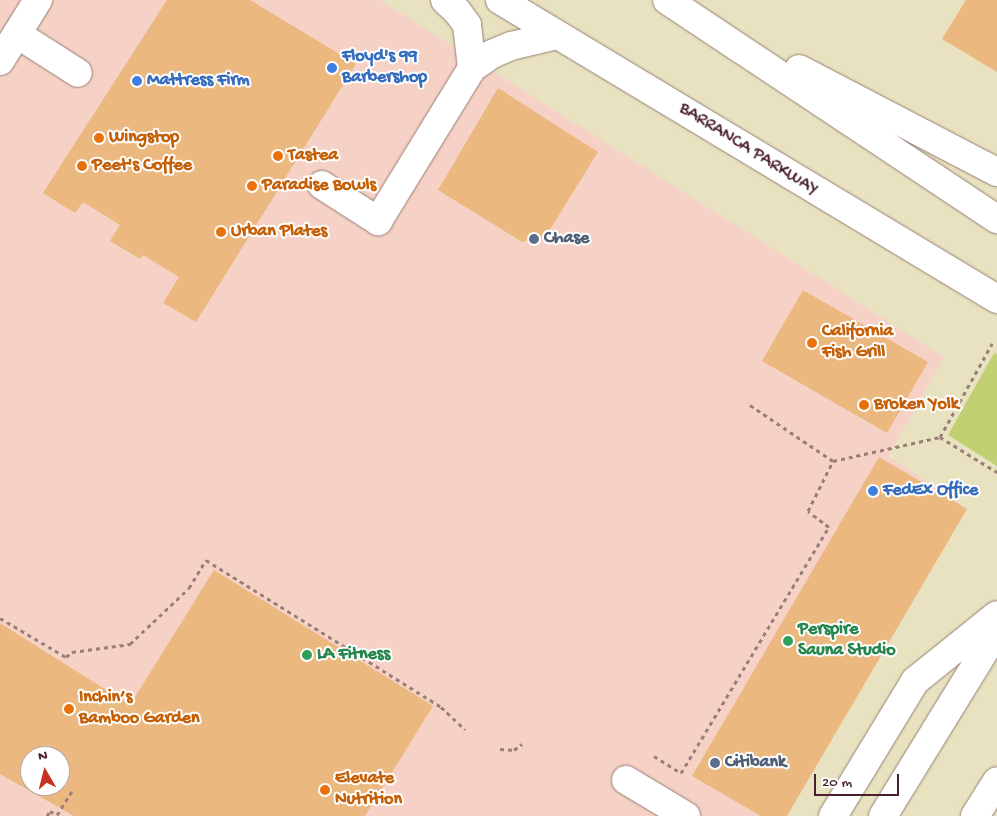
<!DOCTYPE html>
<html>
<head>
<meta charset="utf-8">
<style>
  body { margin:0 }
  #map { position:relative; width:997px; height:816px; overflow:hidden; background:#e8e2c1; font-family:"Gochi Hand",sans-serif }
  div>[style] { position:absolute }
  .built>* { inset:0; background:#f6d1c6 }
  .green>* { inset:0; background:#c0d072 }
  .building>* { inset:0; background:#ebb87f }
  .path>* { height:3px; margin-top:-1.5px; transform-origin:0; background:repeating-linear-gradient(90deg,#998076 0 4px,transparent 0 8px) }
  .roads { filter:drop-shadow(0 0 1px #998076) drop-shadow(0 0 1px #998076) }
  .minor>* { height:28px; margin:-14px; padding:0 14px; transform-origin:14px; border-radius:14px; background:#fff }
  .major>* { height:28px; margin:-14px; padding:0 14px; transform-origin:14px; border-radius:14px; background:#fff }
  .dots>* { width:14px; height:14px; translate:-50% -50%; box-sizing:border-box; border:2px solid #fff; border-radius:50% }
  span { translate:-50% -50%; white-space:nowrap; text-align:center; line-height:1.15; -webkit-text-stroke:4px #fff; paint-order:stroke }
  .shop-label { font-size:18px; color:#366cbe; font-weight:700 }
  .left { translate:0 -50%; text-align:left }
  .food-label { font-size:18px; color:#c56008; font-weight:700 }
  .street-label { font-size:18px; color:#4a1f2b }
  .service-label { font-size:18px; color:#4e5e75; font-weight:700 }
  .leisure-label { font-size:18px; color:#27864d; font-weight:700 }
  .north { position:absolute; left:20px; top:746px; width:50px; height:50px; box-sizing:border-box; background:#fff; border:1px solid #b7a5aa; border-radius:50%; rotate:352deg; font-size:14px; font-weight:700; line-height:20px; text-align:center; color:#4a1f2b }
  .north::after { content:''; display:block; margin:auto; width:18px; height:22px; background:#c8321e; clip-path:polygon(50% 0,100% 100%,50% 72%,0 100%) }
  .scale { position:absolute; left:814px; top:774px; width:85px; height:22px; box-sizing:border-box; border:2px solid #4a1f2b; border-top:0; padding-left:6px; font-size:15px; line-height:18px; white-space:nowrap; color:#4a1f2b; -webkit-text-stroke:4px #fff; paint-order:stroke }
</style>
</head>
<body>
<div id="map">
  <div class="built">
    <i style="clip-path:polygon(evenodd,0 0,380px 0,944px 357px,888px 456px,967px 509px,785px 816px,0 816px,0 0,30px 756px,60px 756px,60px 786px,30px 786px,30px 756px)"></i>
  </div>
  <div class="green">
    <i style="clip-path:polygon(994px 353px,997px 354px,997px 466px,948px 435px)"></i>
  </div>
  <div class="building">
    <i style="clip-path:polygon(167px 0,250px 0,356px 64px,196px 322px,163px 303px,179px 277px,143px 255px,140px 259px,110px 241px,120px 225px,83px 202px,75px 213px,43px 193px)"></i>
    <i style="clip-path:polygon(966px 0,997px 0,997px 72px,942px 39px)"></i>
    <i style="clip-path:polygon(498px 88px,598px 152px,546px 236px,522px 242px,438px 190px)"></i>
    <i style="clip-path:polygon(803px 290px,928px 362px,887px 433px,762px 361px)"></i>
    <i style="clip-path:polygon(879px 457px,967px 509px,787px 816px,761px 816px,692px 776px)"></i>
    <i style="clip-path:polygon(evenodd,214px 570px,433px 706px,365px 816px,74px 816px,0 774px,0 623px,130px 705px,214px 570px,30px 756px,60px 756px,60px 786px,30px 786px,30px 756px)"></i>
  </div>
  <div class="path">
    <i style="left:940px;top:437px;width:67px;rotate:31.6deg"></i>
    <i style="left:833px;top:461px;width:110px;rotate:-12.6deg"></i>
    <i style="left:940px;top:437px;width:107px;rotate:-60.8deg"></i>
    <i style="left:0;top:618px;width:77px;rotate:30.6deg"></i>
    <i style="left:66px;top:657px;width:8px;rotate:-40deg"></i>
    <i style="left:72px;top:652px;width:59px;rotate:-7.9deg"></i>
    <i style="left:130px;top:644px;width:81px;rotate:-43.5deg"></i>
    <i style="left:189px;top:588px;width:33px;rotate:-59deg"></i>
    <i style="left:206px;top:560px;width:277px;rotate:32deg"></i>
    <i style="left:441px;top:707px;width:33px;rotate:43deg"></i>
    <i style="left:500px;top:749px;width:14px;rotate:4deg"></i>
    <i style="left:514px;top:750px;width:10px;rotate:-37deg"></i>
    <i style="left:654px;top:756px;width:32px;rotate:32deg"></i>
    <i style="left:681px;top:773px;width:287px;rotate:-59deg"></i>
    <i style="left:829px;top:527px;width:26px;rotate:-143deg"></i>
    <i style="left:808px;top:511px;width:56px;rotate:-63.4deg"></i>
    <i style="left:833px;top:461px;width:104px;rotate:-146deg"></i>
    <i style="left:47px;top:816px;width:6px;rotate:-59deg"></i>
    <i style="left:50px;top:811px;width:8px;rotate:30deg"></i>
    <i style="left:57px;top:815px;width:28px;rotate:-58deg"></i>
  </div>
  <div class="roads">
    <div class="minor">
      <i style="left:17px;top:34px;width:72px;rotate:32.6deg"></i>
      <i style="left:0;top:61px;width:72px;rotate:-58.1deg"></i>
      <i style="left:322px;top:185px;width:67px;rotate:32.7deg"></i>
    </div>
    <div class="major">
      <i style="left:445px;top:0;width:16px;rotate:43deg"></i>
      <i style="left:457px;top:11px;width:17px;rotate:54deg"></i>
      <i style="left:467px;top:25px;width:43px;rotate:83.4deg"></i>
      <i style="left:500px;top:0;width:580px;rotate:31.03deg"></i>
      <i style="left:667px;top:0;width:396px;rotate:33.6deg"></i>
      <i style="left:799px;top:69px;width:223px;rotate:27.5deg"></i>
      <i style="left:378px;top:221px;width:180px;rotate:-58.4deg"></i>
      <i style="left:472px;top:68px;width:24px;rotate:-35deg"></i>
      <i style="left:492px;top:54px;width:21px;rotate:-23deg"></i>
      <i style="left:511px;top:46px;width:47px;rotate:-13.4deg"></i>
      <i style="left:626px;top:780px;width:70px;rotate:31deg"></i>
      <i style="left:833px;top:816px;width:158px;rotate:-58.7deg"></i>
      <i style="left:915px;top:681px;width:105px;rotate:-38.8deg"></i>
      <i style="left:883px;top:816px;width:217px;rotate:-58.4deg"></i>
      <i style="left:975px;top:816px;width:41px;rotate:-57.8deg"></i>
    </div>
  </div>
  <div class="dots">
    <i style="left:332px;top:68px;background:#3f7fe0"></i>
    <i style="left:137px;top:81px;background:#3f7fe0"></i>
    <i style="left:99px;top:138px;background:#e8710a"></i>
    <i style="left:278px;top:156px;background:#e8710a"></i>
    <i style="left:82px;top:166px;background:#e8710a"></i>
    <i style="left:252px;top:186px;background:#e8710a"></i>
    <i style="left:221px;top:232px;background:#e8710a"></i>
    <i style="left:534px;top:239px;background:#5c6f8a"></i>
    <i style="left:812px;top:343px;background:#e8710a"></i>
    <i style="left:864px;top:405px;background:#e8710a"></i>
    <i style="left:873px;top:491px;background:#3f7fe0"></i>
    <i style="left:788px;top:641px;background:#2e9e5b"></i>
    <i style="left:307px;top:655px;background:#2e9e5b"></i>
    <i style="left:69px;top:709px;background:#e8710a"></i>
    <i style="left:715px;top:763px;background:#5c6f8a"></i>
    <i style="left:325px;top:790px;background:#e8710a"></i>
  </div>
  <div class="shop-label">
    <span class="left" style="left:342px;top:68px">Floyd's 99<br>Barbershop</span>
    <span class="left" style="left:147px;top:81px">Mattress Firm</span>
    <span class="left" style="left:883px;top:491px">FedEx Office</span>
  </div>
  <div class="food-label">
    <span class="left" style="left:109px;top:138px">Wingstop</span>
    <span class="left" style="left:288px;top:156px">Tastea</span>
    <span class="left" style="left:92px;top:166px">Peet's Coffee</span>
    <span class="left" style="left:262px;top:186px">Paradise Bowls</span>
    <span class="left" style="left:231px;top:232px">Urban Plates</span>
    <span class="left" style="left:822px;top:343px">California<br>Fish Grill</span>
    <span class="left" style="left:874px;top:405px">Broken Yolk</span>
    <span class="left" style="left:79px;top:709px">Inchin’s<br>Bamboo Garden</span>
    <span class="left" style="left:335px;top:790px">Elevate<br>Nutrition</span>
  </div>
  <div class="street-label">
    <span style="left:748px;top:150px;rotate:32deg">BARRANCA PARKWAY</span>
  </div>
  <div class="service-label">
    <span class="left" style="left:544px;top:239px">Chase</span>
    <span class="left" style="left:725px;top:763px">Citibank</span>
  </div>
  <div class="leisure-label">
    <span class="left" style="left:798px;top:641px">Perspire<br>Sauna Studio</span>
    <span class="left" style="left:317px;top:655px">LA Fitness</span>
  </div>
  <div class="north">N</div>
  <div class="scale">20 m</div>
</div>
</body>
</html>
